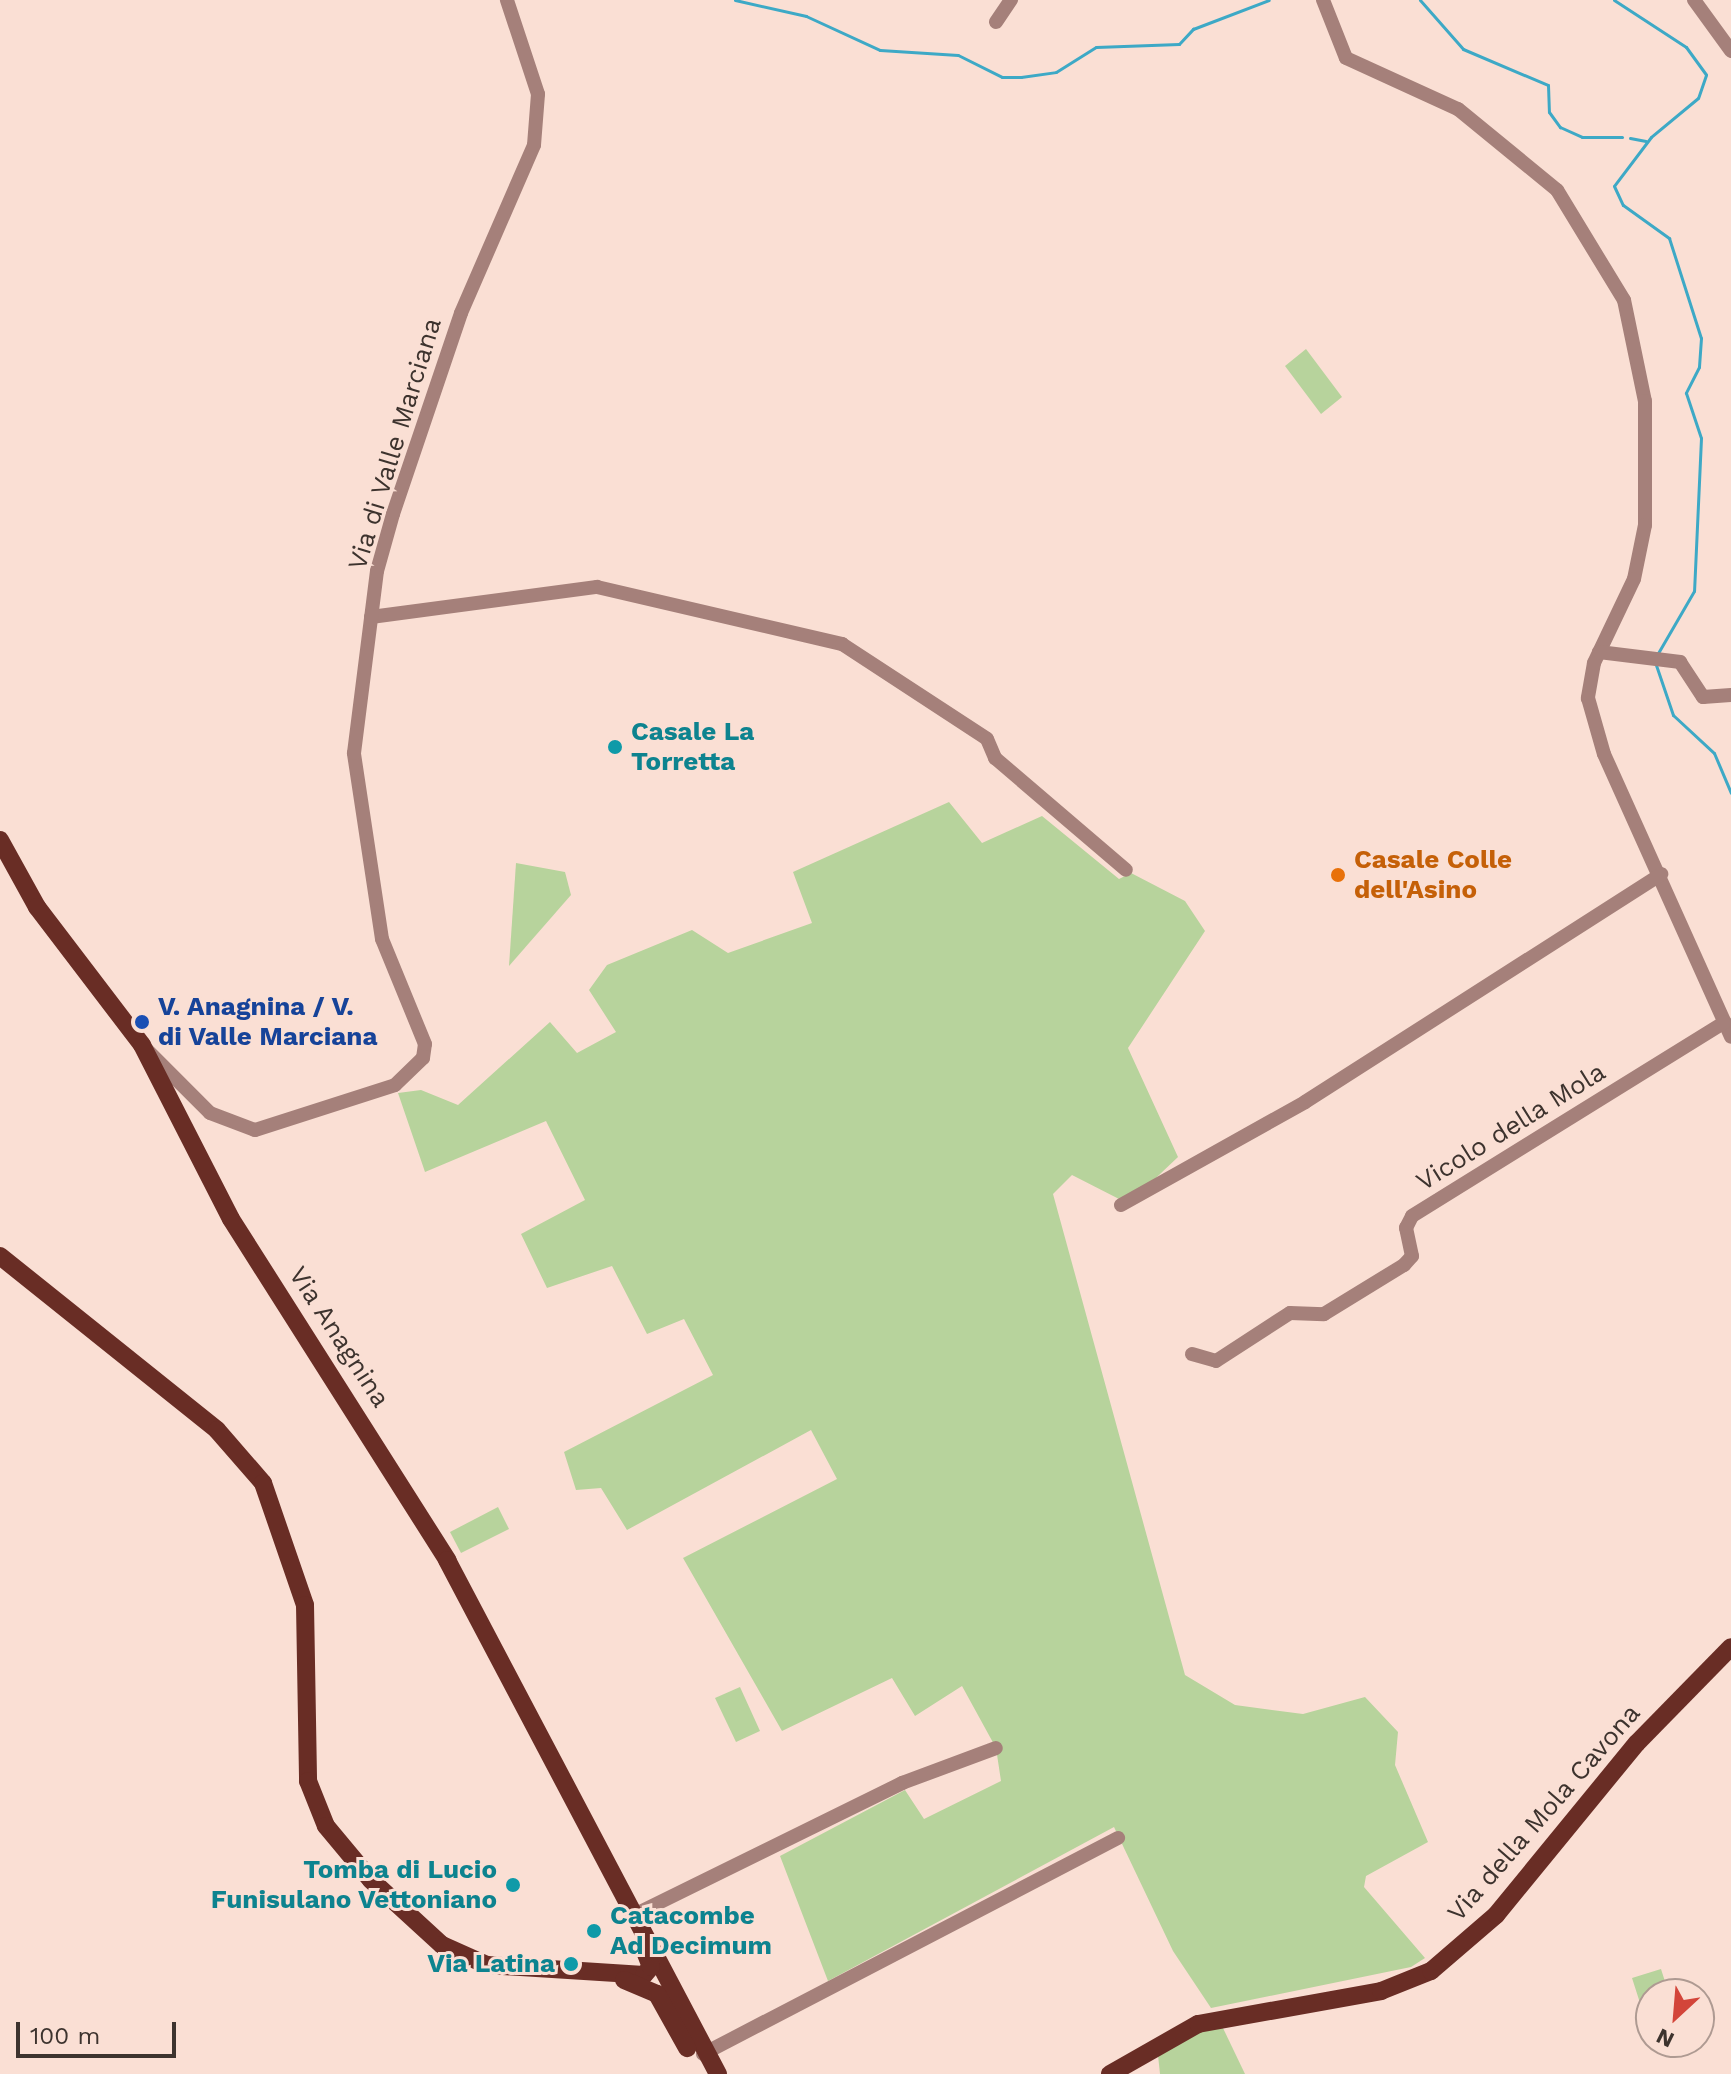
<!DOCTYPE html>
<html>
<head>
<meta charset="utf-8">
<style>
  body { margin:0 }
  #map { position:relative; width:1731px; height:2074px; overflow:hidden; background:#fadfd4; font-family:"Work Sans",sans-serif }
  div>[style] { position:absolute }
  .green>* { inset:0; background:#b7d39c }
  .stream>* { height:3px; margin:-1.5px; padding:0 1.5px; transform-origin:1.5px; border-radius:1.5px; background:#3da9c6 }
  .minor>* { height:14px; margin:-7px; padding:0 7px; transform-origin:7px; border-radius:7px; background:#a5807a }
  .major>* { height:18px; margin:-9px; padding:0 9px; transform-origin:9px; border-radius:9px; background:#692d25 }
  .dots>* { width:22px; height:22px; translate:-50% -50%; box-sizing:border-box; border:4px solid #fadfd4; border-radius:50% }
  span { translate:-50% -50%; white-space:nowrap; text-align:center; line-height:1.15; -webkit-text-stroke:6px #fadfd4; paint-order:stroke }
  .street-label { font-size:26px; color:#3d332e }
  .culture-label { font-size:26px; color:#0d838f; font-weight:700 }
  .left { translate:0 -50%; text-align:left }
  .right { translate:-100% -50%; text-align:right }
  .food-label { font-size:26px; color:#c56008; font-weight:700 }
  .transit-label { font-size:26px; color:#164399; font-weight:700 }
  .north { position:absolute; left:1635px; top:1978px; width:80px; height:80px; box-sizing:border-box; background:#fadfd4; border:2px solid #ae9a92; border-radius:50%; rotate:206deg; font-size:22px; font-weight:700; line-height:32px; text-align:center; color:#3d332e }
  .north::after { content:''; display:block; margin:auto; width:28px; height:36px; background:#d3453a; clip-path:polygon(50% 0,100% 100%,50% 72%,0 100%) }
  .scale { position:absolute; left:16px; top:2022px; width:160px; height:36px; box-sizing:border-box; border:4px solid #3d332e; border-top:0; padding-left:10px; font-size:24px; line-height:28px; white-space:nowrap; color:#3d332e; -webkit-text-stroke:6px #fadfd4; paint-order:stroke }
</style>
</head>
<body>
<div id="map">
  <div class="green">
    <i style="clip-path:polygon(1306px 349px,1342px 397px,1321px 414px,1285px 366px)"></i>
    <i style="clip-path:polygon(949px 802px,982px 843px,1042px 816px,1119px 879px,1131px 873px,1185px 901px,1205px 931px,1128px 1048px,1178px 1157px,1140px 1193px,1121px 1200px,1072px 1175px,1053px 1194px,1185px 1675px,1235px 1705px,1303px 1714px,1365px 1697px,1398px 1732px,1395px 1765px,1428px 1842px,1366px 1876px,1364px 1887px,1425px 1958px,1411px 1967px,1211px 2008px,1173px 1951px,1114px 1827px,828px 1981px,780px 1856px,905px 1790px,924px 1819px,1001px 1781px,996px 1748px,962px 1686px,915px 1716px,892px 1678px,782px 1731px,683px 1558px,837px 1479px,811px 1430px,627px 1530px,601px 1488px,576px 1490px,564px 1452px,713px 1375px,684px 1319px,647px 1334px,612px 1266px,547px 1288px,521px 1234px,585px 1200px,546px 1121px,425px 1172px,398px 1093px,421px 1090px,458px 1105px,550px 1022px,577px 1053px,616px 1032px,589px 990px,607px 965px,692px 930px,728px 953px,812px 923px,793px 872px)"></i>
    <i style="clip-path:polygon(516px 863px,565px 872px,571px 895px,509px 966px)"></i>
    <i style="clip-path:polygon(498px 1507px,509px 1529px,461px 1553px,450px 1532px)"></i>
    <i style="clip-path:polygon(740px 1687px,760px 1731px,736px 1742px,715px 1698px)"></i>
    <i style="clip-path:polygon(1661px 1969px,1669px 1994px,1651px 1994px,1649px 2031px,1632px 1978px)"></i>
    <i style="clip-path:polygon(1222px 2026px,1245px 2074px,1160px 2074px,1158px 2055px,1191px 2033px)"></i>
  </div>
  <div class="stream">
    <i style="left:735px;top:0;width:73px;rotate:12.7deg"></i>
    <i style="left:806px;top:16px;width:81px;rotate:24.7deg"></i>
    <i style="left:880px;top:50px;width:78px;rotate:3.7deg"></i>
    <i style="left:958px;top:55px;width:49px;rotate:26.6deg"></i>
    <i style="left:1002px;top:77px;width:19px"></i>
    <i style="left:1021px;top:77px;width:35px;rotate:-8deg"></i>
    <i style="left:1056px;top:72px;width:47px;rotate:-32deg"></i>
    <i style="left:1096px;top:47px;width:83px;rotate:-2.1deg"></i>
    <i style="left:1179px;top:44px;width:21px;rotate:-47deg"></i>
    <i style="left:1193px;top:29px;width:81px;rotate:-20.9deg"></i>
    <i style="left:1420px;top:0;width:65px;rotate:48.7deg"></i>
    <i style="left:1463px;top:49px;width:92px;rotate:23deg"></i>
    <i style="left:1548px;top:85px;width:27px;rotate:88deg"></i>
    <i style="left:1549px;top:112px;width:19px;rotate:54deg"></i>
    <i style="left:1560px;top:127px;width:24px;rotate:24deg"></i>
    <i style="left:1582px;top:137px;width:40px"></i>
    <i style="left:1614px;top:0;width:86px;rotate:33.1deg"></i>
    <i style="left:1686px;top:47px;width:34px;rotate:54deg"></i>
    <i style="left:1706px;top:75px;width:24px;rotate:109deg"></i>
    <i style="left:1698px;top:98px;width:61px;rotate:140.3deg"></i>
    <i style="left:1651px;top:137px;width:61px;rotate:127.1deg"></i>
    <i style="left:1614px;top:186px;width:21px;rotate:65deg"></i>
    <i style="left:1623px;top:205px;width:57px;rotate:35.7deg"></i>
    <i style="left:1669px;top:238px;width:105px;rotate:72.3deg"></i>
    <i style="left:1701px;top:338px;width:29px;rotate:94deg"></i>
    <i style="left:1699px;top:367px;width:29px;rotate:117deg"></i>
    <i style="left:1686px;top:393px;width:47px;rotate:71.6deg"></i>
    <i style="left:1701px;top:438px;width:153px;rotate:92.6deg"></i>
    <i style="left:1694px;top:591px;width:72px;rotate:120.1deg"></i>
    <i style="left:1630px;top:138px;width:16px;rotate:11deg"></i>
    <i style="left:1656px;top:665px;width:53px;rotate:71.2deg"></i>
    <i style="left:1673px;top:715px;width:56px;rotate:42.8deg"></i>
    <i style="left:1714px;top:753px;width:43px;rotate:67deg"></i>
  </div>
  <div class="minor">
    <i style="left:1323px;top:0;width:62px;rotate:68.4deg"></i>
    <i style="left:1346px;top:58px;width:123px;rotate:24.5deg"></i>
    <i style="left:1458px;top:109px;width:128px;rotate:39.3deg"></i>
    <i style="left:1557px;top:190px;width:129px;rotate:58.7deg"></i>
    <i style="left:1624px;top:300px;width:103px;rotate:78.3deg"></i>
    <i style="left:1645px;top:401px;width:124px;rotate:90deg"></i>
    <i style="left:1645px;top:525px;width:55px;rotate:101.5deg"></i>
    <i style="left:1634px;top:579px;width:93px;rotate:115.5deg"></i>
    <i style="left:1594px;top:663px;width:36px;rotate:100deg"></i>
    <i style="left:1588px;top:698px;width:58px;rotate:74.1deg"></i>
    <i style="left:1604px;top:754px;width:310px;rotate:65.8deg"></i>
    <i style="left:1694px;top:0;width:63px;rotate:54deg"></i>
    <i style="left:996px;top:22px;width:27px;rotate:-56deg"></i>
    <i style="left:371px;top:617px;width:228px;rotate:-7.6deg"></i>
    <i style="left:597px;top:587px;width:252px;rotate:13.1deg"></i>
    <i style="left:842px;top:644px;width:173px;rotate:33.2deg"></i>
    <i style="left:987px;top:739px;width:21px;rotate:67deg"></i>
    <i style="left:995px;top:758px;width:172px;rotate:40.5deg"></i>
    <i style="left:1599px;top:652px;width:82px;rotate:7deg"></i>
    <i style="left:1680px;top:662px;width:42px;rotate:56.7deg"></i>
    <i style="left:1703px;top:697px;width:28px;rotate:-4deg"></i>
    <i style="left:142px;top:1045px;width:96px;rotate:45deg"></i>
    <i style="left:210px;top:1113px;width:48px;rotate:20.7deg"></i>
    <i style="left:255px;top:1130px;width:147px;rotate:-17.8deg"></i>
    <i style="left:395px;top:1085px;width:39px;rotate:-44deg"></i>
    <i style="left:423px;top:1058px;width:14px;rotate:-82deg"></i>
    <i style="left:425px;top:1044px;width:113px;rotate:-112.3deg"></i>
    <i style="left:382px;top:939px;width:188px;rotate:-98.6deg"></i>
    <i style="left:354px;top:753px;width:183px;rotate:-82.8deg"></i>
    <i style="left:377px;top:571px;width:59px;rotate:-74.3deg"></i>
    <i style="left:393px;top:514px;width:212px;rotate:-71.3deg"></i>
    <i style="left:461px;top:313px;width:183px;rotate:-66.5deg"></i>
    <i style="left:534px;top:145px;width:51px;rotate:-85.5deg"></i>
    <i style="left:538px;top:94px;width:99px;rotate:-108.3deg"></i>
    <i style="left:1121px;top:1205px;width:211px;rotate:-29.2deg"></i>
    <i style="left:1305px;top:1102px;width:423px;rotate:-32.6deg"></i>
    <i style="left:1192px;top:1354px;width:25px;rotate:16deg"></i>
    <i style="left:1216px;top:1361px;width:88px;rotate:-33deg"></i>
    <i style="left:1290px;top:1313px;width:34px;rotate:2deg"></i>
    <i style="left:1324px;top:1314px;width:94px;rotate:-31.5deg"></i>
    <i style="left:1404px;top:1265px;width:12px;rotate:-48deg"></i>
    <i style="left:1412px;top:1256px;width:29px;rotate:-102deg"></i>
    <i style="left:1406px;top:1228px;width:13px;rotate:-63deg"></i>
    <i style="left:1412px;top:1216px;width:368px;rotate:-31.8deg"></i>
    <i style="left:636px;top:1914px;width:297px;rotate:-26.2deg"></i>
    <i style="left:902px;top:1783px;width:100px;rotate:-20.4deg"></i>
    <i style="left:703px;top:2054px;width:468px;rotate:-27.5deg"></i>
  </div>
  <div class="major">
    <i style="left:0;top:840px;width:77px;rotate:61.1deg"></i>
    <i style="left:37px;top:907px;width:173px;rotate:52.7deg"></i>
    <i style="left:142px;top:1045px;width:195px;rotate:62.9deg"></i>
    <i style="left:231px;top:1219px;width:404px;rotate:57.6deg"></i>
    <i style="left:447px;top:1560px;width:581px;rotate:62.2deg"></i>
    <i style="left:0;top:1256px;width:278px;rotate:38.7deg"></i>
    <i style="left:217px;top:1430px;width:70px;rotate:49deg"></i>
    <i style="left:263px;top:1483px;width:129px;rotate:71deg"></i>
    <i style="left:305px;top:1605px;width:176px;rotate:89deg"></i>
    <i style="left:308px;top:1781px;width:48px;rotate:68.2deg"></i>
    <i style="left:326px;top:1826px;width:70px;rotate:50.2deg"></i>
    <i style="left:371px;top:1880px;width:96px;rotate:42.5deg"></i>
    <i style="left:442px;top:1945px;width:49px;rotate:24deg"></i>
    <i style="left:487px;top:1965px;width:157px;rotate:3.6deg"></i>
    <i style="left:644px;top:1975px;width:11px;rotate:-49deg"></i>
    <i style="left:651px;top:1967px;width:19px;rotate:-111deg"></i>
    <i style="left:624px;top:1980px;width:36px;rotate:23deg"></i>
    <i style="left:657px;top:1994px;width:62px;rotate:60.9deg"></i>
    <i style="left:1110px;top:2074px;width:101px;rotate:-29.6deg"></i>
    <i style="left:1198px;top:2024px;width:186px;rotate:-10.2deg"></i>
    <i style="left:1381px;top:1991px;width:54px;rotate:-21.8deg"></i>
    <i style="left:1431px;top:1971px;width:86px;rotate:-40.7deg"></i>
    <i style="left:1496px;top:1915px;width:222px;rotate:-50.7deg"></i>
    <i style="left:1637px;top:1743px;width:134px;rotate:-45.6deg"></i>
  </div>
  <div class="dots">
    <i style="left:615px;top:747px;background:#0f9aa8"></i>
    <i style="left:1338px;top:875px;background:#e8710a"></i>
    <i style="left:142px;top:1022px;background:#1a4fb4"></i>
    <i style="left:513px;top:1885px;background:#0f9aa8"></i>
    <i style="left:594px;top:1931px;background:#0f9aa8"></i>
    <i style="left:571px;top:1964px;background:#0f9aa8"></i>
  </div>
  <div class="street-label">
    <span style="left:395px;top:444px;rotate:-73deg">Via di Valle Marciana</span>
    <span style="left:1511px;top:1127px;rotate:-32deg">Vicolo della Mola</span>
    <span style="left:339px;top:1337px;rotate:57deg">Via Anagnina</span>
    <span style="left:1544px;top:1813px;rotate:-49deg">Via della Mola Cavona</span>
  </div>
  <div class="culture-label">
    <span class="left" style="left:631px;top:747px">Casale La<br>Torretta</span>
    <span class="right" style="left:497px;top:1885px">Tomba di Lucio<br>Funisulano Vettoniano</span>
    <span class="left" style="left:610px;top:1931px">Catacombe<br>Ad Decimum</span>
    <span class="right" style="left:555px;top:1964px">Via Latina</span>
  </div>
  <div class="food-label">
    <span class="left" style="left:1354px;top:875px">Casale Colle<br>dell'Asino</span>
  </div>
  <div class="transit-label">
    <span class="left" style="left:158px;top:1022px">V. Anagnina / V.<br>di Valle Marciana</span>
  </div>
  <div class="north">N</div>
  <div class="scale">100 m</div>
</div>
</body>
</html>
